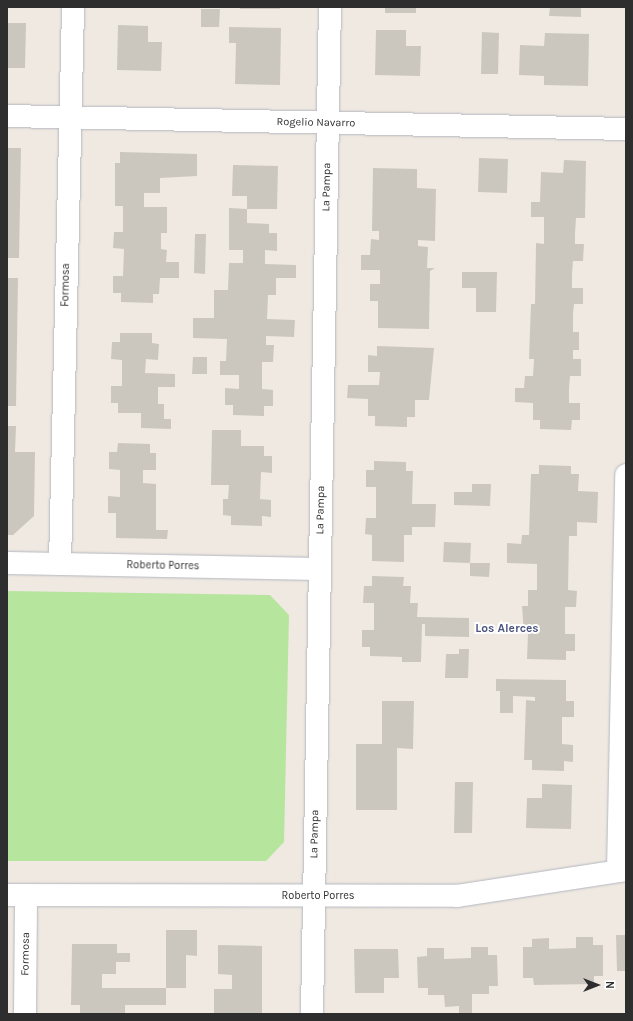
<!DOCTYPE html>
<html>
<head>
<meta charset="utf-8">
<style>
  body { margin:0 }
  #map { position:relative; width:633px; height:1021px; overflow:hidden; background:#efe9e1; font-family:Karla,sans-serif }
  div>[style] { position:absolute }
  .green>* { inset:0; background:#b6e59e }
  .building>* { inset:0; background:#cbc7bf }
  .roads { filter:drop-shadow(0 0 1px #b4b7c1) drop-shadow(0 0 1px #b4b7c1) }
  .street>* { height:22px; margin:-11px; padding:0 11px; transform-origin:11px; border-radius:11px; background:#fff }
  span { translate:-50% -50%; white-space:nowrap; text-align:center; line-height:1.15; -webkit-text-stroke:4px #fff; paint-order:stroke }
  .street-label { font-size:11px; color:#2e2e2e }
  .neighbourhood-label { font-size:12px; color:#4d5680; font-weight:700 }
  .frame { position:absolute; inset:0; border:8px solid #2e2e2e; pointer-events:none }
  .north { position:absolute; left:577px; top:965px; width:40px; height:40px; -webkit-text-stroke:3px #fff; paint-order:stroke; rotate:90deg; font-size:11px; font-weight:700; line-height:16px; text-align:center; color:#2e2e2e }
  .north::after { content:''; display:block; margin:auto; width:14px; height:18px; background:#2e2e2e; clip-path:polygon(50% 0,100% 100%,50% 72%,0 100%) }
</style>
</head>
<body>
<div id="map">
  <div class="green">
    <i style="clip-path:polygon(7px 591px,270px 595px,289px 615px,284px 842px,266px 861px,7px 861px)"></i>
  </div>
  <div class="building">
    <i style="clip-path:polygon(240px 7px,280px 7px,280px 9px,240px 9px)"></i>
    <i style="clip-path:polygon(385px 7px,416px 7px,416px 13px,385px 13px)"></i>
    <i style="clip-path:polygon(550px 7px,581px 7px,581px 17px,549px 16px)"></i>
    <i style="clip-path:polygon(201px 9px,220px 9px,219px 27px,201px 27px)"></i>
    <i style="clip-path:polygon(7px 23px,26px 23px,25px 68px,7px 68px)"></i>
    <i style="clip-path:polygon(118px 25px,148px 26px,148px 42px,162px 42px,161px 71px,117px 70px)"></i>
    <i style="clip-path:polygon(229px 27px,281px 28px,280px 85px,235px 84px,236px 43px,229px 43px)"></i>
    <i style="clip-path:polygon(376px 30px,406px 30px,406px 46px,421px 46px,420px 76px,375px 75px)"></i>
    <i style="clip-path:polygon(482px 32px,499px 33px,498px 74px,481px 74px)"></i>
    <i style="clip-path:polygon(545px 33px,589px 34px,588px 86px,544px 85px,544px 76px,519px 75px,520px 45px,544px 46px)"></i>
    <i style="clip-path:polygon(7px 148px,21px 148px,19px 258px,7px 258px)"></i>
    <i style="clip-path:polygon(120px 152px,197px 154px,197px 176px,160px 178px,160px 193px,144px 193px,144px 207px,167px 207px,167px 233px,161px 233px,161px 249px,167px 250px,166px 262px,179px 262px,179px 278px,160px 278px,159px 294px,153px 294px,153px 303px,121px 302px,121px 293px,113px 293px,113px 276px,123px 276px,124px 249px,113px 248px,114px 232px,123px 232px,123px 206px,115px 206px,115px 163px,120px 163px)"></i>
    <i style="clip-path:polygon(479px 158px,508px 159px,507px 193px,478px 192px)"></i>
    <i style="clip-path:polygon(564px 160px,586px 161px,585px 218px,576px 218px,575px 234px,575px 244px,584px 244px,583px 261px,573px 261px,572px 274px,572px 288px,583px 288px,583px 304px,574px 304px,573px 314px,573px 332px,579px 332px,579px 350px,573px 350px,573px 359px,581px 359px,581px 376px,570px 376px,569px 389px,569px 403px,580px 403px,580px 420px,572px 420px,571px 430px,540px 429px,540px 420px,533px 420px,533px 403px,515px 402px,515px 388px,524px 388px,525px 376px,533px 376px,534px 359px,529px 359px,531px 304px,535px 304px,536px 243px,544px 244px,544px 217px,531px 217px,531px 202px,540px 202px,541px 172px,563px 173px)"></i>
    <i style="clip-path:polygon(233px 165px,278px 166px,277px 209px,247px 209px,247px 196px,232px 196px)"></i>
    <i style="clip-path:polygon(373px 168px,417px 169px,417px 188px,436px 189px,435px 241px,418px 240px,418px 246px,428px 247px,427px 268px,435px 268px,430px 271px,429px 329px,378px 328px,378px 301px,370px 301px,370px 284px,380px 284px,380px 270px,361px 270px,361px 255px,370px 255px,371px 239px,379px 240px,379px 231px,372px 231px)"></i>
    <i style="clip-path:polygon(229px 208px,247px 209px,247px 223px,269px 224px,269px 233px,277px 233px,277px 251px,265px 250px,265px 264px,296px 265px,296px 278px,276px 278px,276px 295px,268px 295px,267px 319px,295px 320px,294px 337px,266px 336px,266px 345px,274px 345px,273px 362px,262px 362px,262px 389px,273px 390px,273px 406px,264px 406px,264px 416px,233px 415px,233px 405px,225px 405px,225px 388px,239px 389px,239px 375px,220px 375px,220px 361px,226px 361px,227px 339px,193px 338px,193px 318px,214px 318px,214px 290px,228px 290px,229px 263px,243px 263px,243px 250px,229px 250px)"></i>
    <i style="clip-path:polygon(195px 234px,206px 234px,205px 274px,194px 273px)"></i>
    <i style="clip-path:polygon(462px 272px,497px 272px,496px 312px,476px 312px,476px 288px,462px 288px)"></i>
    <i style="clip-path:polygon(7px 278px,18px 278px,16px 406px,7px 406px)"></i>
    <i style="clip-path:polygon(120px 333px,152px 333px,152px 343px,159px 344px,158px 360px,146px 359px,145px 373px,175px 374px,175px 387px,158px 387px,158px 404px,164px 404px,164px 419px,171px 419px,171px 429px,141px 428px,141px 413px,118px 413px,118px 403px,111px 403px,111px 386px,122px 386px,122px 360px,111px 359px,112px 342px,120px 342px)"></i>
    <i style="clip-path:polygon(377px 346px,434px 348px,429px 400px,415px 400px,415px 417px,407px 417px,407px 427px,375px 426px,375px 416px,368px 416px,368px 399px,347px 398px,348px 385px,379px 385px,380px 372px,368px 372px,368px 355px,377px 356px)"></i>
    <i style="clip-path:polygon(193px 357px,207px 357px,207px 374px,192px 374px)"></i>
    <i style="clip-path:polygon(7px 426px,16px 426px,15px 452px,35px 452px,34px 516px,13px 535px,7px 535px)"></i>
    <i style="clip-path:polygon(212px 430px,241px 430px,241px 446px,264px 446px,264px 456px,272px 456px,272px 473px,261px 472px,260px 499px,271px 500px,271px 517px,262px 516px,262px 526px,231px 525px,231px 516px,223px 515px,223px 499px,228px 499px,229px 485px,211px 485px)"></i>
    <i style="clip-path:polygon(118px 443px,150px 444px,150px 453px,156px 453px,156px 470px,143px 470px,143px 483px,156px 484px,156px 530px,168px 530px,167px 539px,116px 538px,116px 513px,108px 513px,108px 496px,120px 497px,120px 470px,109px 469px,109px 452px,117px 452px)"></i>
    <i style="clip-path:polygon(374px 461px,406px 462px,406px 471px,413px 471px,412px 504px,436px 504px,435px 527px,412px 527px,412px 535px,404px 535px,404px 562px,372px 561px,372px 535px,365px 534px,366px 518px,376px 518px,376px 487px,366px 487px,366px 470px,374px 470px)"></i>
    <i style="clip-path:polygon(539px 465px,571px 466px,571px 474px,579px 474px,578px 491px,598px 492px,597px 523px,577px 522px,577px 536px,569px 536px,568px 590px,577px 591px,576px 607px,565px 607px,565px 634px,575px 634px,575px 651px,566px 651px,566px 660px,527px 659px,528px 633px,524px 633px,522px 606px,528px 606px,528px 590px,537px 590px,537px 564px,507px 563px,507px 543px,521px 544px,522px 535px,529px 535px,531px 474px,539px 474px)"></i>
    <i style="clip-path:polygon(472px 484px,491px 484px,490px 506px,454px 505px,454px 492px,472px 492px)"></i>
    <i style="clip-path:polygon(444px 542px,471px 543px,470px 563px,443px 562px)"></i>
    <i style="clip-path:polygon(470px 563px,490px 563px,489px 577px,470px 576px)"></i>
    <i style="clip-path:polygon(372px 576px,404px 577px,403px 586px,411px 586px,410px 603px,418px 603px,417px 617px,469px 618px,469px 637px,425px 636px,425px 624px,422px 624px,421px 662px,402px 662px,402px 657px,370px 656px,370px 647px,362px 647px,362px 630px,374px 630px,374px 603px,363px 603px,364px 586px,372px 586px)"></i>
    <i style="clip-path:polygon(459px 649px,469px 649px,468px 678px,445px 678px,446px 654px,459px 654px)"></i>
    <i style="clip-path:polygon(496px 679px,566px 680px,566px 701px,574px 701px,574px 717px,562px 717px,562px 744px,573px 745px,573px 762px,564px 761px,564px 771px,532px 770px,532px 760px,524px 760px,526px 700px,535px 701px,535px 697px,513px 696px,513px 713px,500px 713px,500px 691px,496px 691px)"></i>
    <i style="clip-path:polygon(382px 701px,414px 701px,413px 749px,397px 748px,397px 810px,356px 810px,356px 744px,382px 744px)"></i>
    <i style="clip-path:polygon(455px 782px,473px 782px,472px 833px,454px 833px)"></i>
    <i style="clip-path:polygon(542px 784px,572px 785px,571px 829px,526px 828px,527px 798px,542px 798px)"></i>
    <i style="clip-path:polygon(166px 930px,197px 930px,197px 956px,186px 955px,186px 988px,166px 988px)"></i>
    <i style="clip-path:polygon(616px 935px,626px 935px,626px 971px,617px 971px)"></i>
    <i style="clip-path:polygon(576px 937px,593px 937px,593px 945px,603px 945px,603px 976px,594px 976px,594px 984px,534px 985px,533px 978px,523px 978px,523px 947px,532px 947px,532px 939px,549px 938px,549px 949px,576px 948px)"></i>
    <i style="clip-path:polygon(72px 944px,117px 944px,117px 953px,130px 953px,130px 962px,116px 962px,116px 974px,102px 974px,102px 988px,166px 988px,166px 1005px,125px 1005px,125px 1014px,80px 1014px,80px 1005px,71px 1005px)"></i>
    <i style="clip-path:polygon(218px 945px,262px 946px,262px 1014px,214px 1014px,214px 989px,232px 989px,232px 975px,218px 974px)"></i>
    <i style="clip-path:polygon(471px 947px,488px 947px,488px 955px,497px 955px,498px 986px,489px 986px,489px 994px,472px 994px,472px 1014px,459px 1014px,459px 1006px,445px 1007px,444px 995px,428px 995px,428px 988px,418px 988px,417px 957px,427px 956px,427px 948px,444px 948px,444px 959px,471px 958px)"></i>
    <i style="clip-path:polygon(354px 949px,398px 949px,399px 978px,384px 978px,384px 993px,355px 993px)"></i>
  </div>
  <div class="roads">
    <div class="street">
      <i style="left:7px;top:116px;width:619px;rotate:1.2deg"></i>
      <i style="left:7px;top:563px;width:313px;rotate:1.1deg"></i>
      <i style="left:60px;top:564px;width:557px;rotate:-88.66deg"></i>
      <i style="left:618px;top:871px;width:396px;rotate:-88.8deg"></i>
      <i style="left:7px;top:895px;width:450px;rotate:0.1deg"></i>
      <i style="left:457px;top:896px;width:171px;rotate:-8.7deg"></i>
      <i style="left:25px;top:1014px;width:119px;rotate:-89.5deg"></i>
      <i style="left:312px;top:1014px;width:1007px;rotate:-88.98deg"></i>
    </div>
  </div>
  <div class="street-label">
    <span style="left:316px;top:123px;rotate:1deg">Rogelio Navarro</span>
    <span style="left:327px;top:187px;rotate:-89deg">La Pampa</span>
    <span style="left:66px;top:285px;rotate:-89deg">Formosa</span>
    <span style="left:321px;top:510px;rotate:-89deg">La Pampa</span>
    <span style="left:163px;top:566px;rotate:1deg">Roberto Porres</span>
    <span style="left:315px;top:834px;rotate:-89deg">La Pampa</span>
    <span style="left:318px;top:896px">Roberto Porres</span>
    <span style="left:26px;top:954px;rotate:-89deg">Formosa</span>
  </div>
  <div class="neighbourhood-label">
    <span style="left:507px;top:629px">Los Alerces</span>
  </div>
  <div class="frame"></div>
  <div class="north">N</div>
</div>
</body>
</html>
